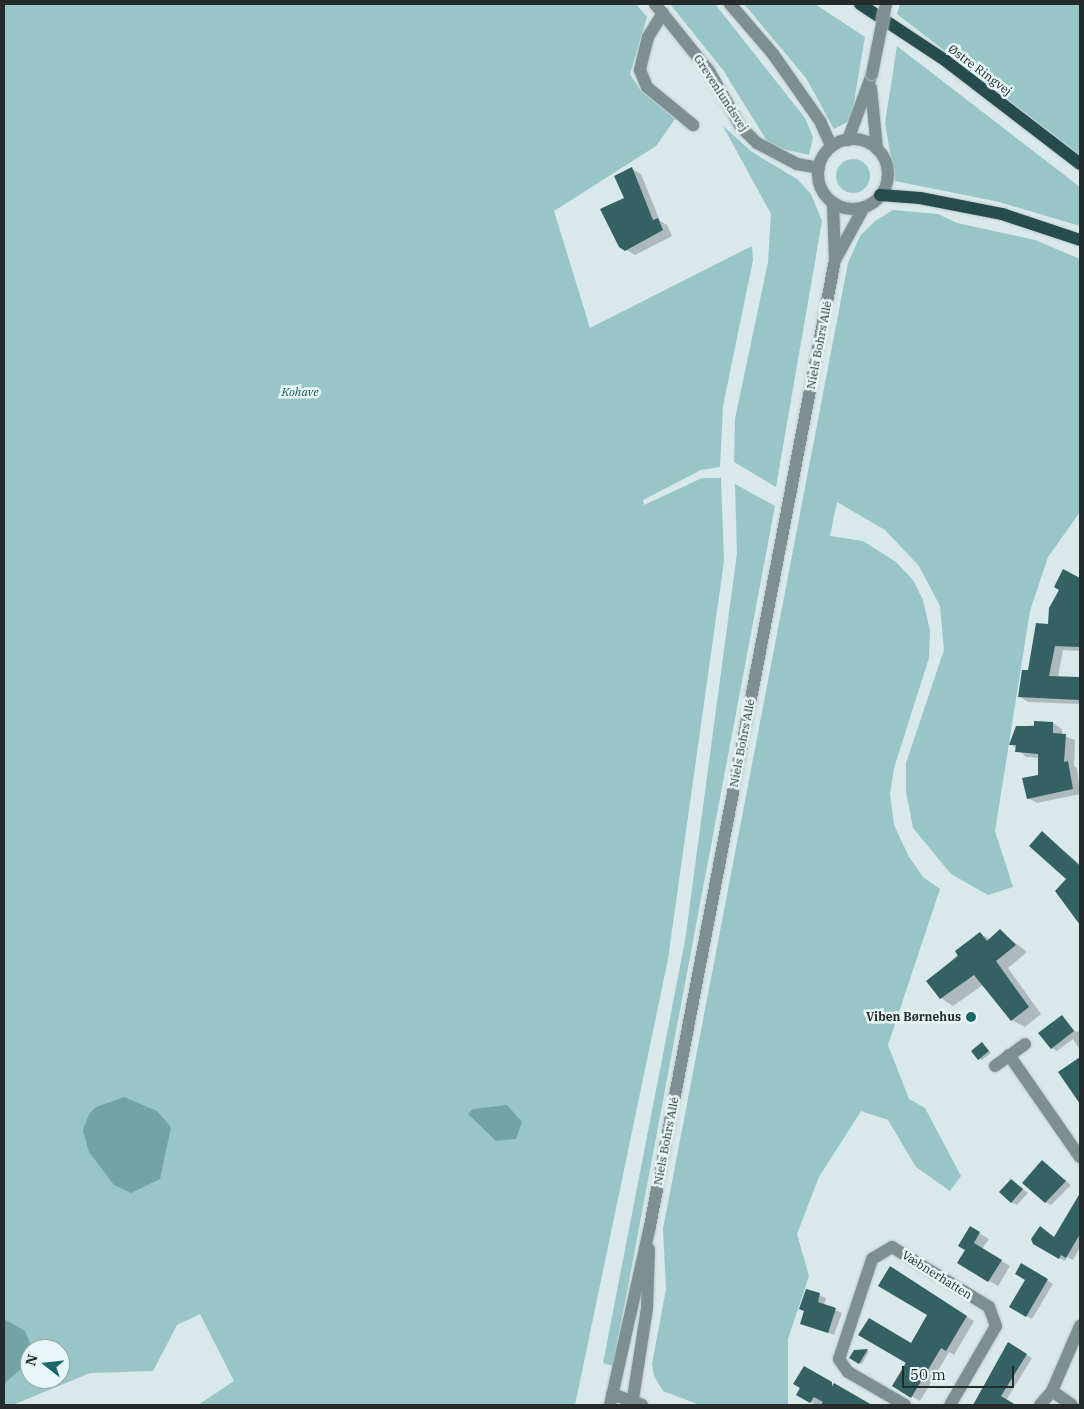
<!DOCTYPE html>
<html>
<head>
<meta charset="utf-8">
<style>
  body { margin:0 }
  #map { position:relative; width:1084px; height:1409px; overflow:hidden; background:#d9e8e9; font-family:"IBM Plex Serif",serif }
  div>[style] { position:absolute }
  .green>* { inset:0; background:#98c5c7 }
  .round { border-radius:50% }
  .water>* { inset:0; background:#74a3a6 }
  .shadow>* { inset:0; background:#0003 }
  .building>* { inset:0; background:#346164 }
  .roads { filter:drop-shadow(0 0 1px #b9c6c7) drop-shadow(0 0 1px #b9c6c7) }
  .minor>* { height:12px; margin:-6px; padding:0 6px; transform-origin:6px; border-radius:6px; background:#7d9091 }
  .minor>.ring { margin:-6px; padding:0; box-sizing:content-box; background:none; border:12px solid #7d9091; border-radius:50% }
  .major>* { height:12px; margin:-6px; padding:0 6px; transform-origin:6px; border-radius:6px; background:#264c4d }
  .bridges { filter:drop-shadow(0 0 1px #b9c6c7) drop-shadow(0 0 1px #b9c6c7) }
  .minor-bridge>* { height:12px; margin:-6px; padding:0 6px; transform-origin:6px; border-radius:6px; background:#7d9091 }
  .dots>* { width:14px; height:14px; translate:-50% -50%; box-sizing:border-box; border:2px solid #e6f6f6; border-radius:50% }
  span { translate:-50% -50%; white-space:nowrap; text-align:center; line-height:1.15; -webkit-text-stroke:5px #e6f6f6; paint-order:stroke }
  .street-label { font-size:12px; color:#252b2b }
  .park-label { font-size:12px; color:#13575a; font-style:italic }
  .poi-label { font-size:12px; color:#252b2b; font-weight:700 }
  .right { translate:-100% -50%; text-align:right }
  .frame { position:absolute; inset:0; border:5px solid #252b2b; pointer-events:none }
  .north { position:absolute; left:20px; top:1339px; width:50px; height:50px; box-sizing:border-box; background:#e6f6f6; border:1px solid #99a5a5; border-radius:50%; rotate:286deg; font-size:14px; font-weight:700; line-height:20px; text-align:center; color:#252b2b }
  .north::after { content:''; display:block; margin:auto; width:18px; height:22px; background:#19676b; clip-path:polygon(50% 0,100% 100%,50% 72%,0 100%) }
  .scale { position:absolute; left:902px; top:1366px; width:112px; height:22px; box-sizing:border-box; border:2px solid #252b2b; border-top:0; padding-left:6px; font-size:15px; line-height:18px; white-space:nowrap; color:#252b2b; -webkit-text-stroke:4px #e6f6f6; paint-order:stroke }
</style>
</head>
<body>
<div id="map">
  <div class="green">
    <i style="clip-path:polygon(evenodd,4px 4px,636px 4px,647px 17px,630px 74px,641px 91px,675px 119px,656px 146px,554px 211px,590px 328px,752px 246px,753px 260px,723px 406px,720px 467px,701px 470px,643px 500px,644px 505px,702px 478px,721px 478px,724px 561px,668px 959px,575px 1405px,198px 1405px,234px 1381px,200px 1314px,177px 1325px,153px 1371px,90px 1373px,13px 1405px,4px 1405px,4px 4px,30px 1349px,60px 1349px,60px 1379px,30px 1379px,30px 1349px)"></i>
    <i style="clip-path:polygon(670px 4px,715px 4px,805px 118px,813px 137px,809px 155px,770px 146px,723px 70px)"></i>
    <i style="clip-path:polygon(744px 4px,815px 4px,865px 37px,851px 120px,834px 129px,806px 78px)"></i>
    <i style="clip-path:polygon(900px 4px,1080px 4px,1080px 155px,897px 14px)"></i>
    <i style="clip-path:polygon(897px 46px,1080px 187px,1080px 226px,999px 202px,895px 181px,885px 123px)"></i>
    <i style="clip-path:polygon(723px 126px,752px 152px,797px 179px,811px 194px,822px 221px,776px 487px,734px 462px,735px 419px,768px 262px,771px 214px)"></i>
    <i class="round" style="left:836px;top:159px;width:34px;height:34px"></i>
    <i style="clip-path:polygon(893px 210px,938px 214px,957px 223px,1035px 240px,1080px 259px,1080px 512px,1048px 557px,1030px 611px,995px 831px,1013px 887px,988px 895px,951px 874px,913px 828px,906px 792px,906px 763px,944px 650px,940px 606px,919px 566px,885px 530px,837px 502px,830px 536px,863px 541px,896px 562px,913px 580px,923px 600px,930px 631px,929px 658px,894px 768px,890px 794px,894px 825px,909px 857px,923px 877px,940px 889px,888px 1045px,909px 1099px,925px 1108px,961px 1176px,950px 1191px,916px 1167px,888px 1120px,861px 1111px,819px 1177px,797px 1234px,809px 1276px,788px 1339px,788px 1405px,700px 1405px,663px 1391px,654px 1376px,652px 1364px,666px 1289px,663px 1229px,848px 263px,860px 236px,875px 221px)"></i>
    <i style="clip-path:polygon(735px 484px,775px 506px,613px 1366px,603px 1363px,685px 941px,737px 553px)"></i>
  </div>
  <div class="water">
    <i style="clip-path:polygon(124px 1097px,157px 1111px,171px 1127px,160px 1179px,131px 1193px,114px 1185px,89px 1152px,83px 1130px,89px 1114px,96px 1107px)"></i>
    <i style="clip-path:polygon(507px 1105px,522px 1122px,516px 1139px,496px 1141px,468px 1114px,473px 1109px)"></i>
    <i style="clip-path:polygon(4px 1319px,25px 1331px,32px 1348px,23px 1367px,4px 1384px)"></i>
  </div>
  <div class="shadow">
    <i style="clip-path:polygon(632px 169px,641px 174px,660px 221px,667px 225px,672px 236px,635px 255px,620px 246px)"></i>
    <i style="clip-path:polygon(1064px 571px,1080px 579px,1080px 651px,1063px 650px,1058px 677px,1080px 678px,1080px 704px,1028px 702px,1020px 697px,1049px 625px)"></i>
    <i style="clip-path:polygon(1053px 723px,1062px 729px,1062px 735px,1075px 740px,1074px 766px,1077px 768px,1080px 794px,1037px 803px,1028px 798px,1039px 776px,1039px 758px,1026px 757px,1011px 744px,1018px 727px)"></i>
    <i style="clip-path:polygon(1042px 833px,1080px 864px,1080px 923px,1057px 891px,1068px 879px)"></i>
    <i style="clip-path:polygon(1000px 931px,1027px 952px,1008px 968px,1041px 1014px,1025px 1027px,1012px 1020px,984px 984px,953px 1006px,941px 998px,928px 982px,980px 934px,990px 939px)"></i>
    <i style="clip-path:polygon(1062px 1016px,1076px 1032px,1080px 1031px,1080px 1050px,1073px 1039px,1057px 1051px,1052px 1048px)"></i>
    <i style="clip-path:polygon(982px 1044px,991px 1053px,982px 1060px,979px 1059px)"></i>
    <i style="clip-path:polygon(1042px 1162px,1071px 1185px,1051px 1205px,1045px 1202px)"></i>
    <i style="clip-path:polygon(1011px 1180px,1028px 1193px,1017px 1205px,1011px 1202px)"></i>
    <i style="clip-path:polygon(1076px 1203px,1080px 1205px,1080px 1247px,1073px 1260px,1067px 1257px,1065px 1261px,1034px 1243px,1055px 1238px)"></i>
    <i style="clip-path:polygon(970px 1228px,989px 1239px,982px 1249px,1010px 1266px,998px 1286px,959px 1263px,966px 1250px)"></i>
    <i style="clip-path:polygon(1022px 1265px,1053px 1284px,1032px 1319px,1011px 1307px,1027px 1280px)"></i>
    <i style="clip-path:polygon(899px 1273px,974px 1321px,954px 1355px,949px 1352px,920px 1401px,894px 1386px,928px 1315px)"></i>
    <i style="clip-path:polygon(807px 1290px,826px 1298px,824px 1305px,842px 1313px,834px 1335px,802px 1323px)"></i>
    <i style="clip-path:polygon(1009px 1344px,1032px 1358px,1005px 1402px,1000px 1399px)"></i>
    <i style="clip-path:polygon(855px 1351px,869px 1351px,862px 1364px,851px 1358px)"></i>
    <i style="clip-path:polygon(804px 1367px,869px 1405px,831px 1405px,824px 1401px,821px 1405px,816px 1405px,798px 1395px)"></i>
  </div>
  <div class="building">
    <i style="clip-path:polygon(632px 167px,653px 220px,658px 218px,663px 230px,625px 251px,619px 247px,600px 209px,624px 198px,614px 176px)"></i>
    <i style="clip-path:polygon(1063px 569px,1080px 578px,1080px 647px,1055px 646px,1049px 676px,1080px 677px,1080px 700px,1018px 697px,1022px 670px,1028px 670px,1036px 623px,1048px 624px,1049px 608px,1059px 590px,1054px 587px)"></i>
    <i style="clip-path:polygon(1034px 721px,1053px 722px,1053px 733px,1066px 734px,1064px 762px,1068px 761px,1073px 789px,1027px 799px,1022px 778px,1038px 775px,1038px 754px,1015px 752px,1016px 745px,1009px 745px,1016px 726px,1034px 726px)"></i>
    <i style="clip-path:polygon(1042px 831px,1080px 866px,1080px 925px,1055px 891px,1066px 879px,1029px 846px)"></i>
    <i style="clip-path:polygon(1000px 929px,1016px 945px,996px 961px,1029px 1007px,1011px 1021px,974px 975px,940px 999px,926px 981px,958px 956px,955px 951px,980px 932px,987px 941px)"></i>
    <i style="clip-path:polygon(1062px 1015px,1074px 1031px,1051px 1049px,1038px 1033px)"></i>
    <i style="clip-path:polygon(982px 1042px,989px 1051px,978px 1060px,971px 1051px)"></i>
    <i style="clip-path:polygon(1080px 1057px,1080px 1104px,1058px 1072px)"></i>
    <i style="clip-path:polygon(1042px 1160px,1066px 1181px,1045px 1203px,1022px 1183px)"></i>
    <i style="clip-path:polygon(1011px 1179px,1023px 1189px,1011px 1203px,999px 1192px)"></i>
    <i style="clip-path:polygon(1080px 1193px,1080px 1234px,1066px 1258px,1061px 1255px,1059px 1259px,1033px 1244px,1031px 1239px,1040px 1226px,1054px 1237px)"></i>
    <i style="clip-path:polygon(970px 1226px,980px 1232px,974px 1243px,1002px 1260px,988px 1282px,957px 1263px,965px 1250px,958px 1246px)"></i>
    <i style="clip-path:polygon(1021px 1263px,1048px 1279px,1026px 1317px,1009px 1307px,1025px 1280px,1015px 1274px)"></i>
    <i style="clip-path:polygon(890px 1266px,967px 1316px,946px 1351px,941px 1348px,911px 1398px,892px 1386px,906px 1363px,858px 1335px,869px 1318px,911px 1343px,927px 1315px,878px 1286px)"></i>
    <i style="clip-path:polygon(806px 1289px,820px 1293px,818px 1302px,836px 1308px,828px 1333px,800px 1324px,804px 1311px,799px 1309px)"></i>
    <i style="clip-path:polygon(1008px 1342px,1027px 1354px,1001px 1396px,1016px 1405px,973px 1405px)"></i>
    <i style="clip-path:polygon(868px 1349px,859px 1364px,849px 1358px,854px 1350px)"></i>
    <i style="clip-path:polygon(804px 1366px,832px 1382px,832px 1387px,834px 1383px,872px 1405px,821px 1405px,823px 1402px,814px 1397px,810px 1403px,796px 1395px,800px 1388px,793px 1384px)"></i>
  </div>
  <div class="roads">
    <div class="minor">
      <i style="left:655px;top:4px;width:86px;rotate:51.1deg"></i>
      <i style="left:709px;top:71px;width:64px;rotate:60.3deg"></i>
      <i style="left:741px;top:127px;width:23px;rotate:45deg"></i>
      <i style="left:757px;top:143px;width:45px;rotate:27.7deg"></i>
      <i style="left:797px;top:164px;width:22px;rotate:10deg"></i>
      <i style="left:730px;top:4px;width:66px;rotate:49.3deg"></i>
      <i style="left:773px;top:54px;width:82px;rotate:55deg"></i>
      <i style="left:820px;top:121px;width:27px;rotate:66deg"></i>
      <i style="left:663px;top:13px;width:28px;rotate:122deg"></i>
      <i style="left:648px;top:37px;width:34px;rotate:104deg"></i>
      <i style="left:640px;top:70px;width:18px;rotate:68deg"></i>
      <i style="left:647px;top:87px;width:60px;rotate:39.6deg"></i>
      <i style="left:871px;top:88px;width:61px;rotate:84.4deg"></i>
      <i class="ring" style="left:818px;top:139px;width:58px;height:58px"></i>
      <i style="left:848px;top:140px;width:70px;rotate:-70deg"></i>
      <i style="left:835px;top:260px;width:60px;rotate:-61.3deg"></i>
      <i style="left:1009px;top:1055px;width:124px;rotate:55.2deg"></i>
      <i style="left:995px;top:1066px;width:37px;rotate:-36deg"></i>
      <i style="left:1052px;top:1391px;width:24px;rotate:35deg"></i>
      <i style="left:612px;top:1394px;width:32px;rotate:20deg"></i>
      <i style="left:610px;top:1405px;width:183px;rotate:-77.4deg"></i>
      <i style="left:650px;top:1226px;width:984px;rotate:-79.16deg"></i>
      <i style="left:835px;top:260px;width:57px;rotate:-92deg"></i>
      <i style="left:632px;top:1405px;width:98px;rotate:-81.2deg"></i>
      <i style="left:647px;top:1308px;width:59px;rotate:-88.1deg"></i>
      <i style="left:905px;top:1405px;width:66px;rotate:-149.9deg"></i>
      <i style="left:848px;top:1372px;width:16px;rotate:-125deg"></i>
      <i style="left:839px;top:1359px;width:105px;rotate:-71.7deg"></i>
      <i style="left:872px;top:1259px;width:23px;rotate:-31deg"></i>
      <i style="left:892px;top:1247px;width:114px;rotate:31.7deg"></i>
      <i style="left:989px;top:1307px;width:20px;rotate:70deg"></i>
      <i style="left:996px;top:1326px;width:91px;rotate:120.2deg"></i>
      <i style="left:1040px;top:1405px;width:18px;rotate:-49deg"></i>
      <i style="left:1052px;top:1391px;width:71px;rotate:-66.7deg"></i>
    </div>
    <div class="major">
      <i style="left:860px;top:4px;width:103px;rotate:33.5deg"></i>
      <i style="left:946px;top:61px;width:169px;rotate:37.5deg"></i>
      <i style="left:880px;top:195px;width:40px;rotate:4.3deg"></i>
      <i style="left:920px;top:198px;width:84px;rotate:11deg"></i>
      <i style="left:1002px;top:214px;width:82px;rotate:18.4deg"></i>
    </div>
  </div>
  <div class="bridges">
    <div class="minor-bridge">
      <i style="left:872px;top:74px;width:71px;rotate:-78.7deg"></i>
    </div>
  </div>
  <div class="dots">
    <i style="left:971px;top:1017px;background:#19676b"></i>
  </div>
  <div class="street-label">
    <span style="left:980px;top:70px;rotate:37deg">Østre Ringvej</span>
    <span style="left:721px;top:93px;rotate:57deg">Grevenlundsvej</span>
    <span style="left:819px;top:345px;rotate:-79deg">Niels Bohrs Allé</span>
    <span style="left:742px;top:743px;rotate:-79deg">Niels Bohrs Allé</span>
    <span style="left:666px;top:1141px;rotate:-79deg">Niels Bohrs Allé</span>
    <span style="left:937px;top:1275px;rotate:32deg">Væbnerhatten</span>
  </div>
  <div class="park-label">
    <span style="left:300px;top:392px">Kohave</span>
  </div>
  <div class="poi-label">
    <span class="right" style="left:961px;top:1017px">Viben Børnehus</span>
  </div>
  <div class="frame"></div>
  <div class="north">N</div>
  <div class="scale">50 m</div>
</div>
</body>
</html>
